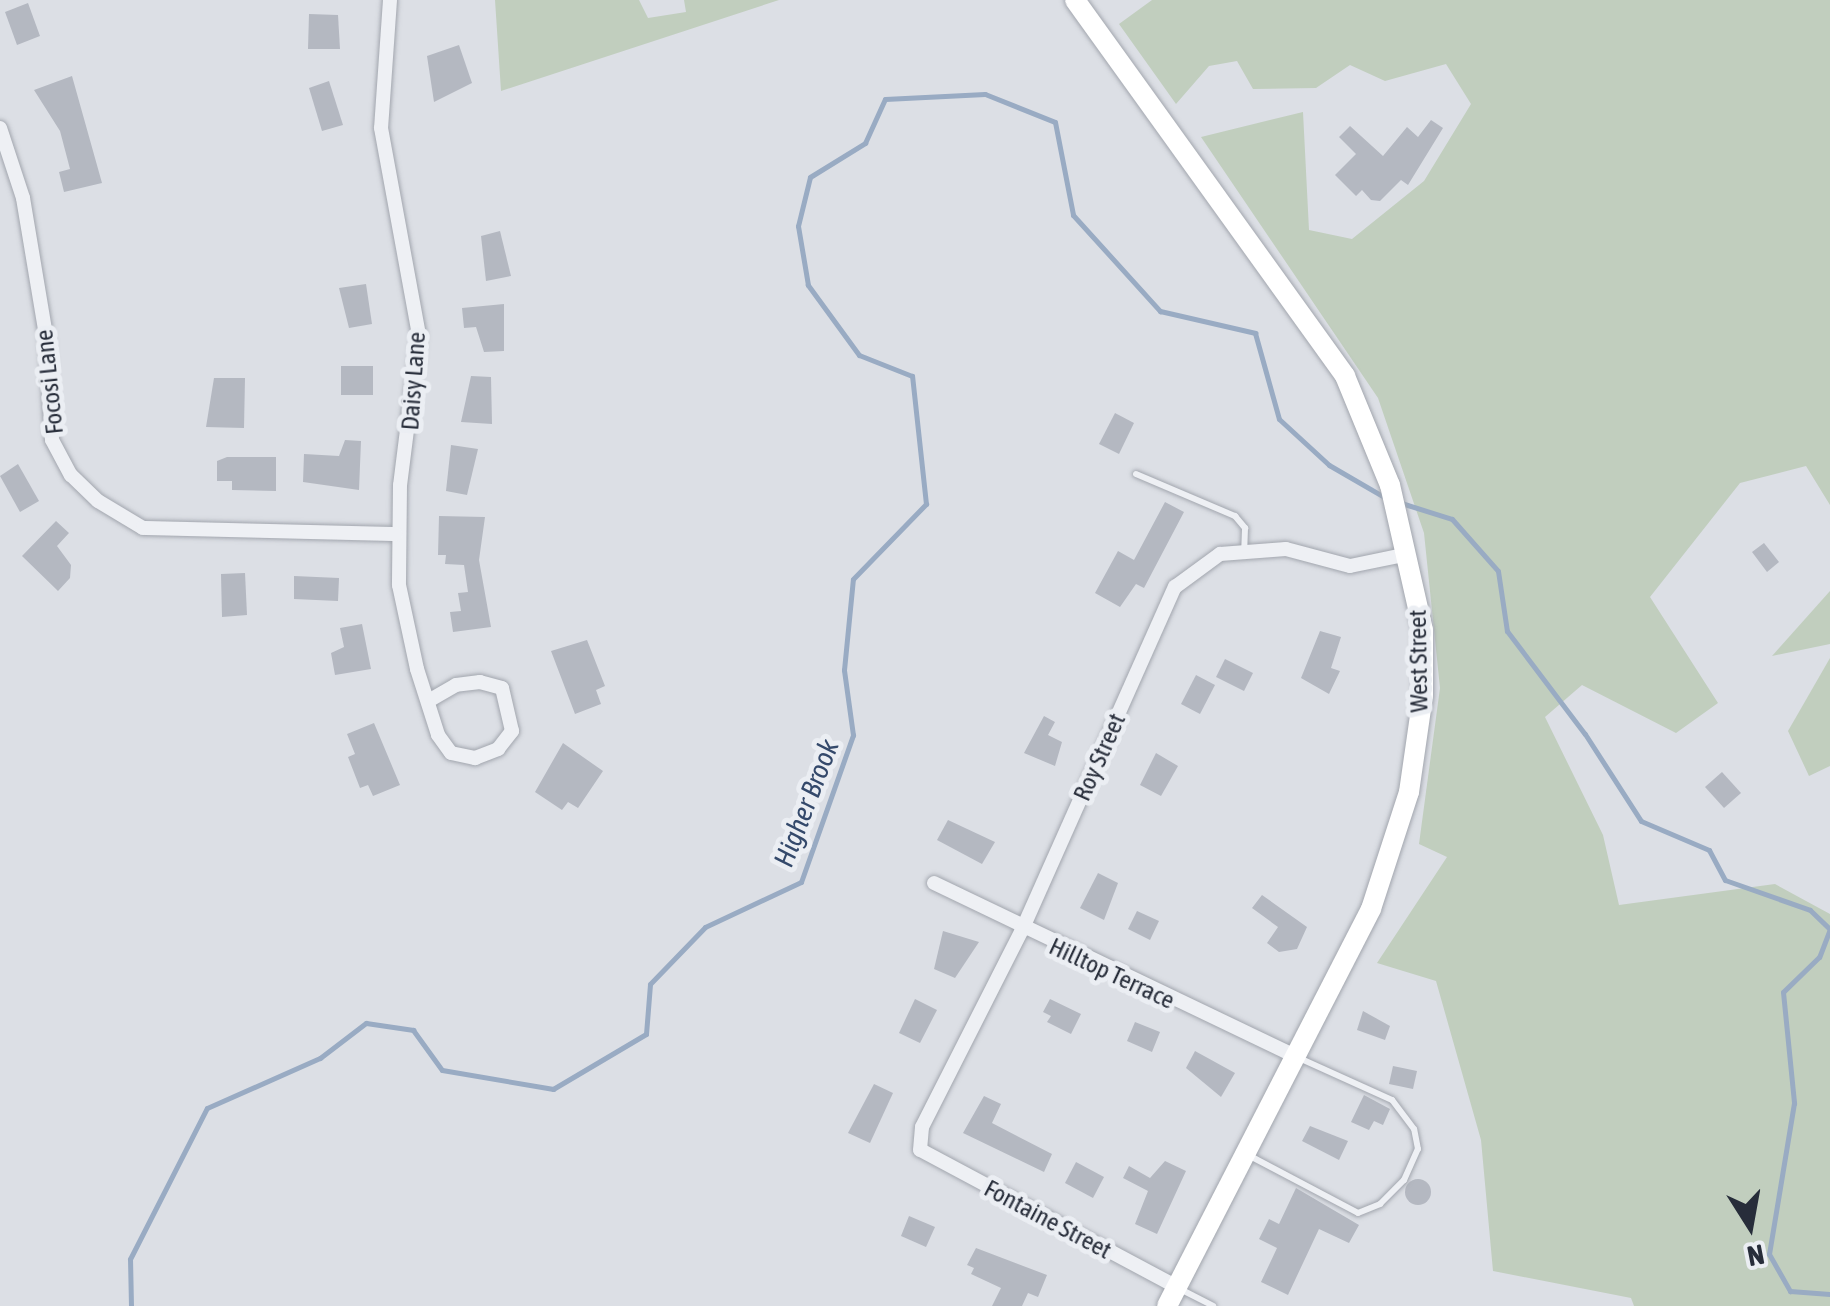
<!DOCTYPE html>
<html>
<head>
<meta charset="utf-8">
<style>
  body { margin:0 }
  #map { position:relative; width:1830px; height:1306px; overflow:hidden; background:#dcdfe5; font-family:"Asap Condensed",sans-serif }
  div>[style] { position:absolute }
  .green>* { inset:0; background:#c1cebe }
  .stream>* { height:5px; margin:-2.5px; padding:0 2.5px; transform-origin:2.5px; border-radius:2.5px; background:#99abc3 }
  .building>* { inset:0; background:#b4b8c1 }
  .round { border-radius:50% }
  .roads { filter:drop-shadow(0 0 2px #a2a6ae) drop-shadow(0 0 2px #a2a6ae) }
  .service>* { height:6px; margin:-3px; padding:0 3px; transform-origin:3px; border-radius:3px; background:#eef0f4 }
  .minor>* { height:14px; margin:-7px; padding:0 7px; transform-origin:7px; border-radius:7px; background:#eef0f4 }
  .secondary>* { height:20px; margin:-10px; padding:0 10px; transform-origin:10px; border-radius:10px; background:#fff }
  span { translate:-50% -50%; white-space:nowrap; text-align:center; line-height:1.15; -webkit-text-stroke:10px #ebeef3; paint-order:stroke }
  .street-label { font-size:25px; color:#272d3a }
  .water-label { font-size:28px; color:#34496b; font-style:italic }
  .north { position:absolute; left:1700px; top:1176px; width:100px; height:100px; -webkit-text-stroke:8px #ebeef3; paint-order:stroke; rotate:169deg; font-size:28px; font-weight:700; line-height:40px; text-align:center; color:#272d3a }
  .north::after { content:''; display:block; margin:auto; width:35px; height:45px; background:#272d3a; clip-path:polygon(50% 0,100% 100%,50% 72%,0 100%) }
</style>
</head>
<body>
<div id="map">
  <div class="green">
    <i style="clip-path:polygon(495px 0,639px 0,648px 18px,686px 12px,684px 0,779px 0,501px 91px)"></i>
    <i style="clip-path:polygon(1152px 0,1830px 0,1830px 505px,1806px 466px,1740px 483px,1650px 597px,1718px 703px,1676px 733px,1582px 685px,1545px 717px,1603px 835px,1619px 905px,1775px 884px,1830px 914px,1830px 1306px,1634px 1306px,1631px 1298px,1493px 1271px,1481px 1140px,1436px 981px,1377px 963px,1447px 857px,1419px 844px,1440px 688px,1424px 533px,1378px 398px,1201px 137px,1303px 112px,1309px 230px,1352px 239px,1424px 181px,1471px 104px,1446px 64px,1385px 81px,1350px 65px,1316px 88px,1253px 89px,1237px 61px,1209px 66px,1176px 104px,1119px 24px)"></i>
    <i style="clip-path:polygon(1830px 591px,1830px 644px,1772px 656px)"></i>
    <i style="clip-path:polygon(1830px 658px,1830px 766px,1809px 776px,1788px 731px)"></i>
  </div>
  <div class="stream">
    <i style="left:1401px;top:503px;width:53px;rotate:17.4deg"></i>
    <i style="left:1452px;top:519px;width:69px;rotate:48.5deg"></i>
    <i style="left:1498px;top:571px;width:61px;rotate:81.5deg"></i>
    <i style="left:1507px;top:631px;width:129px;rotate:52.9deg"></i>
    <i style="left:1585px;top:734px;width:103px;rotate:57.2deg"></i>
    <i style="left:1641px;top:821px;width:74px;rotate:23.1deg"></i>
    <i style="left:1709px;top:850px;width:34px;rotate:62deg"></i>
    <i style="left:1725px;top:880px;width:90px;rotate:19.4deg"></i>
    <i style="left:1810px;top:910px;width:28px;rotate:44deg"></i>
    <i style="left:1830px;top:929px;width:30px;rotate:111deg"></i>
    <i style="left:1819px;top:957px;width:50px;rotate:135.8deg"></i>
    <i style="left:1783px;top:992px;width:112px;rotate:84.3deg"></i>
    <i style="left:1794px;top:1103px;width:153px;rotate:99.4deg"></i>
    <i style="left:1769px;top:1254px;width:43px;rotate:60.4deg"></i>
    <i style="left:1790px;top:1291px;width:40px;rotate:4.3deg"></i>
    <i style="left:131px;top:1306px;width:47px;rotate:-91.2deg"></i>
    <i style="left:130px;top:1259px;width:169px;rotate:-63deg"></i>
    <i style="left:207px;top:1108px;width:124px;rotate:-23.9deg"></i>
    <i style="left:320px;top:1058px;width:58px;rotate:-37.3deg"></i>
    <i style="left:366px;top:1023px;width:48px;rotate:8.5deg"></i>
    <i style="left:413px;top:1030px;width:49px;rotate:54.1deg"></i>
    <i style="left:442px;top:1070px;width:113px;rotate:9.7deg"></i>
    <i style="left:553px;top:1089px;width:108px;rotate:-30.6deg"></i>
    <i style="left:646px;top:1034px;width:50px;rotate:-85.4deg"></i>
    <i style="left:650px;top:984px;width:79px;rotate:-46deg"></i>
    <i style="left:705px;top:927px;width:106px;rotate:-25.1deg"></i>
    <i style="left:801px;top:882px;width:156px;rotate:-70.5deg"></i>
    <i style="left:853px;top:735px;width:66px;rotate:-97.9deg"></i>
    <i style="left:844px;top:670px;width:91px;rotate:-84.4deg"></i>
    <i style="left:853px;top:579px;width:105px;rotate:-45.8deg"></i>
    <i style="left:926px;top:504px;width:129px;rotate:-96.2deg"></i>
    <i style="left:912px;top:376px;width:57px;rotate:-158.4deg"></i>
    <i style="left:859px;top:355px;width:87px;rotate:-126.1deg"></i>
    <i style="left:808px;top:285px;width:60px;rotate:-99.6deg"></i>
    <i style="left:798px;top:226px;width:50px;rotate:-76.2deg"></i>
    <i style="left:810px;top:177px;width:65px;rotate:-31.7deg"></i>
    <i style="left:865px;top:143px;width:48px;rotate:-65.6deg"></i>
    <i style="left:885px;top:99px;width:100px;rotate:-2.9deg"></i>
    <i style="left:985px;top:94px;width:75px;rotate:21.8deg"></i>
    <i style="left:1055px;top:122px;width:95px;rotate:79deg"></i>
    <i style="left:1073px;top:215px;width:130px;rotate:47.8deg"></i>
    <i style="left:1160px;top:311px;width:98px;rotate:13deg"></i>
    <i style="left:1255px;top:333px;width:89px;rotate:74.4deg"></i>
    <i style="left:1279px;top:419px;width:68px;rotate:42.6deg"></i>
    <i style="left:1329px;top:465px;width:66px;rotate:30.1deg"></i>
  </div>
  <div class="building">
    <i style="clip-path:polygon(28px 3px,40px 36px,17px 45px,5px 12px)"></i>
    <i style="clip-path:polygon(309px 14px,338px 15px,340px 49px,308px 49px)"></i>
    <i style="clip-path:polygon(459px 45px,472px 83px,434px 102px,427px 56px)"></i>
    <i style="clip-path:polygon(72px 76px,102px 183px,64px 192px,59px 172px,70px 169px,60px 131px,34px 90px)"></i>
    <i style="clip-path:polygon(329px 81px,343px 125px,322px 131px,309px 88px)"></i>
    <i style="clip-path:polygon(1431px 120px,1443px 128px,1408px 185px,1401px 180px,1380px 201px,1371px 200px,1362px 190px,1356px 196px,1335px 175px,1356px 154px,1339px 137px,1350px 126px,1383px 156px,1407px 127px,1418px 137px)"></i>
    <i style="clip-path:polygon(500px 231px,511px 276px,486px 281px,481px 236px)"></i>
    <i style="clip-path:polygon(366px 284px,372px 324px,349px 328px,339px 288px)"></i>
    <i style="clip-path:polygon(504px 304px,504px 351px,484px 352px,476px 327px,464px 328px,462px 308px)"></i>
    <i style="clip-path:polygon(341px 366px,373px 366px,373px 395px,341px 395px)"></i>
    <i style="clip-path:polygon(471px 376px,491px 377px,492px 424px,461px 422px)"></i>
    <i style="clip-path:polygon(214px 378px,245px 378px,244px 428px,206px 427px)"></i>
    <i style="clip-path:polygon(1115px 413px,1134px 423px,1119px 454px,1099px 444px)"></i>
    <i style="clip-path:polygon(345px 440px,361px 441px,359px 490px,303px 482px,304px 454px,339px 456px)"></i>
    <i style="clip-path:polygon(451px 445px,478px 449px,467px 495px,446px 491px)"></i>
    <i style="clip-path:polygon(227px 457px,276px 457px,276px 491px,232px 490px,232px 481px,217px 481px,217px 461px)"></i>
    <i style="clip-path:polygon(18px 464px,39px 501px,20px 512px,0 476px)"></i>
    <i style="clip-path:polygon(1165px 502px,1184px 512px,1144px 588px,1136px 584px,1120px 607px,1095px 593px,1118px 551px,1134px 560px)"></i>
    <i style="clip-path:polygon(439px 516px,485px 517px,479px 560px,491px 627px,453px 632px,450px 612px,461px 611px,458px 593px,468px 592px,464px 565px,445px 564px,446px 555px,438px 555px)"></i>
    <i style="clip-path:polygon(56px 521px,69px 533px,57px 546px,71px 565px,70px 578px,58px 591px,22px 556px)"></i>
    <i style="clip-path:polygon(1764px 543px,1779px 562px,1767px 572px,1752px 552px)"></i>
    <i style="clip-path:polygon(245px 573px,247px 615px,222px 617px,221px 574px)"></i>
    <i style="clip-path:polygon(294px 576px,339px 578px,338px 601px,294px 599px)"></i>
    <i style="clip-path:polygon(362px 624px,371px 669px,335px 675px,331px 653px,344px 647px,340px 628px)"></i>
    <i style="clip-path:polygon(1320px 631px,1341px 637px,1331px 668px,1340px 671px,1329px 694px,1301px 678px)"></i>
    <i style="clip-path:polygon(587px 640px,605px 686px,596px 690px,601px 704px,575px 714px,551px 651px)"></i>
    <i style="clip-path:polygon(1225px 659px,1253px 673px,1244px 691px,1216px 677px)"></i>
    <i style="clip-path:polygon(1196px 675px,1215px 685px,1200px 714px,1181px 704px)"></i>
    <i style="clip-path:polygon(1044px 716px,1055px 722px,1048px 735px,1062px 742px,1055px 766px,1024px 753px)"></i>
    <i style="clip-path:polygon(374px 723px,400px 785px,373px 796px,368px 785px,360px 788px,348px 757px,355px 754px,347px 734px)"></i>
    <i style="clip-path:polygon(563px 743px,603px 771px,578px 808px,568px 802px,562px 810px,535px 792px)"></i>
    <i style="clip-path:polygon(1156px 753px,1178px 766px,1161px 796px,1140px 785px)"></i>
    <i style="clip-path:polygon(1722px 772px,1741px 793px,1724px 808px,1705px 787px)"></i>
    <i style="clip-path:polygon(948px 820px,995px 842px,982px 864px,937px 840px)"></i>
    <i style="clip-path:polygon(1098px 873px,1118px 883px,1104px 920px,1080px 908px)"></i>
    <i style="clip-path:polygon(1262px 895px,1307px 927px,1297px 949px,1279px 952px,1267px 943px,1278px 927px,1252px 908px)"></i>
    <i style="clip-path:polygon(1137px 911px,1159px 921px,1150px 940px,1128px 929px)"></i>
    <i style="clip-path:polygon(943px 931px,979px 942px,955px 978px,934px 969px)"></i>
    <i style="clip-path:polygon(915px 999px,937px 1010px,920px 1043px,899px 1033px)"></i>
    <i style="clip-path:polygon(1050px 999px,1081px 1014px,1071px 1034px,1047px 1022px,1051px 1016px,1043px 1012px)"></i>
    <i style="clip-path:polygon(1363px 1011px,1390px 1026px,1385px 1040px,1357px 1030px)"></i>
    <i style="clip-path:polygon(1135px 1022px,1160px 1032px,1152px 1052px,1127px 1041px)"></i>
    <i style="clip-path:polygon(1195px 1051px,1235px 1073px,1221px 1097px,1186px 1068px)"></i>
    <i style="clip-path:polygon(1393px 1066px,1417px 1071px,1413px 1089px,1389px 1084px)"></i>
    <i style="clip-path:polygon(874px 1084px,893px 1093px,870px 1143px,848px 1133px)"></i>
    <i style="clip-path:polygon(1364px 1095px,1390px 1109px,1383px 1125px,1374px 1121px,1369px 1130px,1351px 1122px)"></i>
    <i style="clip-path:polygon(984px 1096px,1001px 1104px,992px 1123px,1052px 1154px,1044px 1172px,963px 1133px)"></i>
    <i style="clip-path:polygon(1310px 1126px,1348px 1141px,1339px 1160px,1302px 1141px)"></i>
    <i style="clip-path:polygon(1165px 1161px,1186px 1171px,1157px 1234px,1135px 1224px,1148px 1191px,1123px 1178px,1129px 1166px,1150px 1178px)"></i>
    <i style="clip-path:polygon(1076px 1162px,1104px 1177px,1093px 1198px,1065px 1183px)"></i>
    <i class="round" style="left:1405px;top:1179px;width:26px;height:26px"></i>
    <i style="clip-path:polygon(1296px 1188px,1359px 1225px,1349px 1243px,1319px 1229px,1288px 1295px,1261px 1282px,1277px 1248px,1259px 1239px,1269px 1219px,1279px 1224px)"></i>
    <i style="clip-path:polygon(909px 1216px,935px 1227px,926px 1247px,901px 1236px)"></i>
    <i style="clip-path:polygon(976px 1248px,1047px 1275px,1038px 1297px,1028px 1293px,1022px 1306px,992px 1306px,1001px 1288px,971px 1274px,974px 1268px,967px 1265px)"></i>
  </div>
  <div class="roads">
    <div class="service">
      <i style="left:1136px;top:474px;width:108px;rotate:23deg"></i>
      <i style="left:1235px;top:516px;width:16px;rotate:50deg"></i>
      <i style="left:1245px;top:528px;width:23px;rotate:92deg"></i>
      <i style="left:1250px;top:1156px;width:122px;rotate:27.8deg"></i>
      <i style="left:1358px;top:1213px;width:24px;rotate:-22deg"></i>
      <i style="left:1380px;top:1204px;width:34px;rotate:-45deg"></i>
      <i style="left:1404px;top:1180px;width:34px;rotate:-66deg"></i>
      <i style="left:1418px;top:1149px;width:20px;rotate:-101deg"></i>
      <i style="left:1414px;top:1129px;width:36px;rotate:-127deg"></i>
      <i style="left:1392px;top:1100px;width:102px;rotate:-155.7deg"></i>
      <i style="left:1182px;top:1290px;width:35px;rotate:27deg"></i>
    </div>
    <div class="minor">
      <i style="left:390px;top:0;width:128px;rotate:94deg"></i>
      <i style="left:381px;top:128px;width:210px;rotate:79.6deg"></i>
      <i style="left:419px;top:335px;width:151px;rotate:97.2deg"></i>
      <i style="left:400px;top:485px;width:100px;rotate:90.6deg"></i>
      <i style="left:399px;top:585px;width:86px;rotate:77.9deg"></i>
      <i style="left:417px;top:669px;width:69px;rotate:72.3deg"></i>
      <i style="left:438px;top:735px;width:22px;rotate:54deg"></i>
      <i style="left:451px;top:753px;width:25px;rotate:12deg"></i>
      <i style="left:475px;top:758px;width:25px;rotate:-21deg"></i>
      <i style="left:498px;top:749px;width:23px;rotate:-52deg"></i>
      <i style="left:512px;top:731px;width:44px;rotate:-103.1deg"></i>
      <i style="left:502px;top:688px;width:23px;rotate:-165deg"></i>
      <i style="left:480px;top:682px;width:24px;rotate:173deg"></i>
      <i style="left:456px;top:685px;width:32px;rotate:150deg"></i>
      <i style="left:0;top:128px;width:74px;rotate:71.8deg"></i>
      <i style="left:23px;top:198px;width:140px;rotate:80.5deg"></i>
      <i style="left:46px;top:336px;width:104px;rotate:86.7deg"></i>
      <i style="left:52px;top:440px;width:40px;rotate:62deg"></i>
      <i style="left:71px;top:475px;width:37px;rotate:44deg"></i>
      <i style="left:98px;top:501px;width:52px;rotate:31deg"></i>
      <i style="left:143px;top:528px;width:253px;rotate:1.4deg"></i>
      <i style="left:934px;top:883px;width:400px;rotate:25.6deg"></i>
      <i style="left:1177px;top:1287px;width:291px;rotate:-151.9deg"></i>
      <i style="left:920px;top:1150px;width:23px;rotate:-85deg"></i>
      <i style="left:922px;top:1127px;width:221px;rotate:-63.1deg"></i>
      <i style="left:1022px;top:930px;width:376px;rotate:-66deg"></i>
      <i style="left:1175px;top:587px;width:56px;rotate:-36.3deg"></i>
      <i style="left:1220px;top:554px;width:66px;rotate:-4.3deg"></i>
      <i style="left:1286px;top:549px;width:66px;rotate:14.9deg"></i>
      <i style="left:1350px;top:566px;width:59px;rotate:-11.7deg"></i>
    </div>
    <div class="secondary">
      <i style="left:1075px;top:0;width:463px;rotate:54.3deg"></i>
      <i style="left:1345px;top:376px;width:118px;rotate:67.6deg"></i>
      <i style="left:1390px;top:485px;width:149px;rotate:77.2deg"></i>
      <i style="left:1423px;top:630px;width:65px;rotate:90deg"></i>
      <i style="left:1423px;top:695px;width:98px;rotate:98.2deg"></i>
      <i style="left:1409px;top:792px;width:123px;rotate:108deg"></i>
      <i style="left:1371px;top:909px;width:446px;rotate:117.2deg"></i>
    </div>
  </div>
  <div class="street-label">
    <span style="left:413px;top:381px;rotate:-86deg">Daisy Lane</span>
    <span style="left:49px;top:382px;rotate:-96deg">Focosi Lane</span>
    <span style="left:1418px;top:661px;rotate:-91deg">West Street</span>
    <span style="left:1099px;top:757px;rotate:-66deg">Roy Street</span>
    <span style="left:1112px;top:973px;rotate:25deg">Hilltop Terrace</span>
    <span style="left:1048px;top:1219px;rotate:28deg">Fontaine Street</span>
  </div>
  <div class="water-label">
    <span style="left:806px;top:803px;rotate:-69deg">Higher Brook</span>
  </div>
  <div class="north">N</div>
</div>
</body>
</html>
